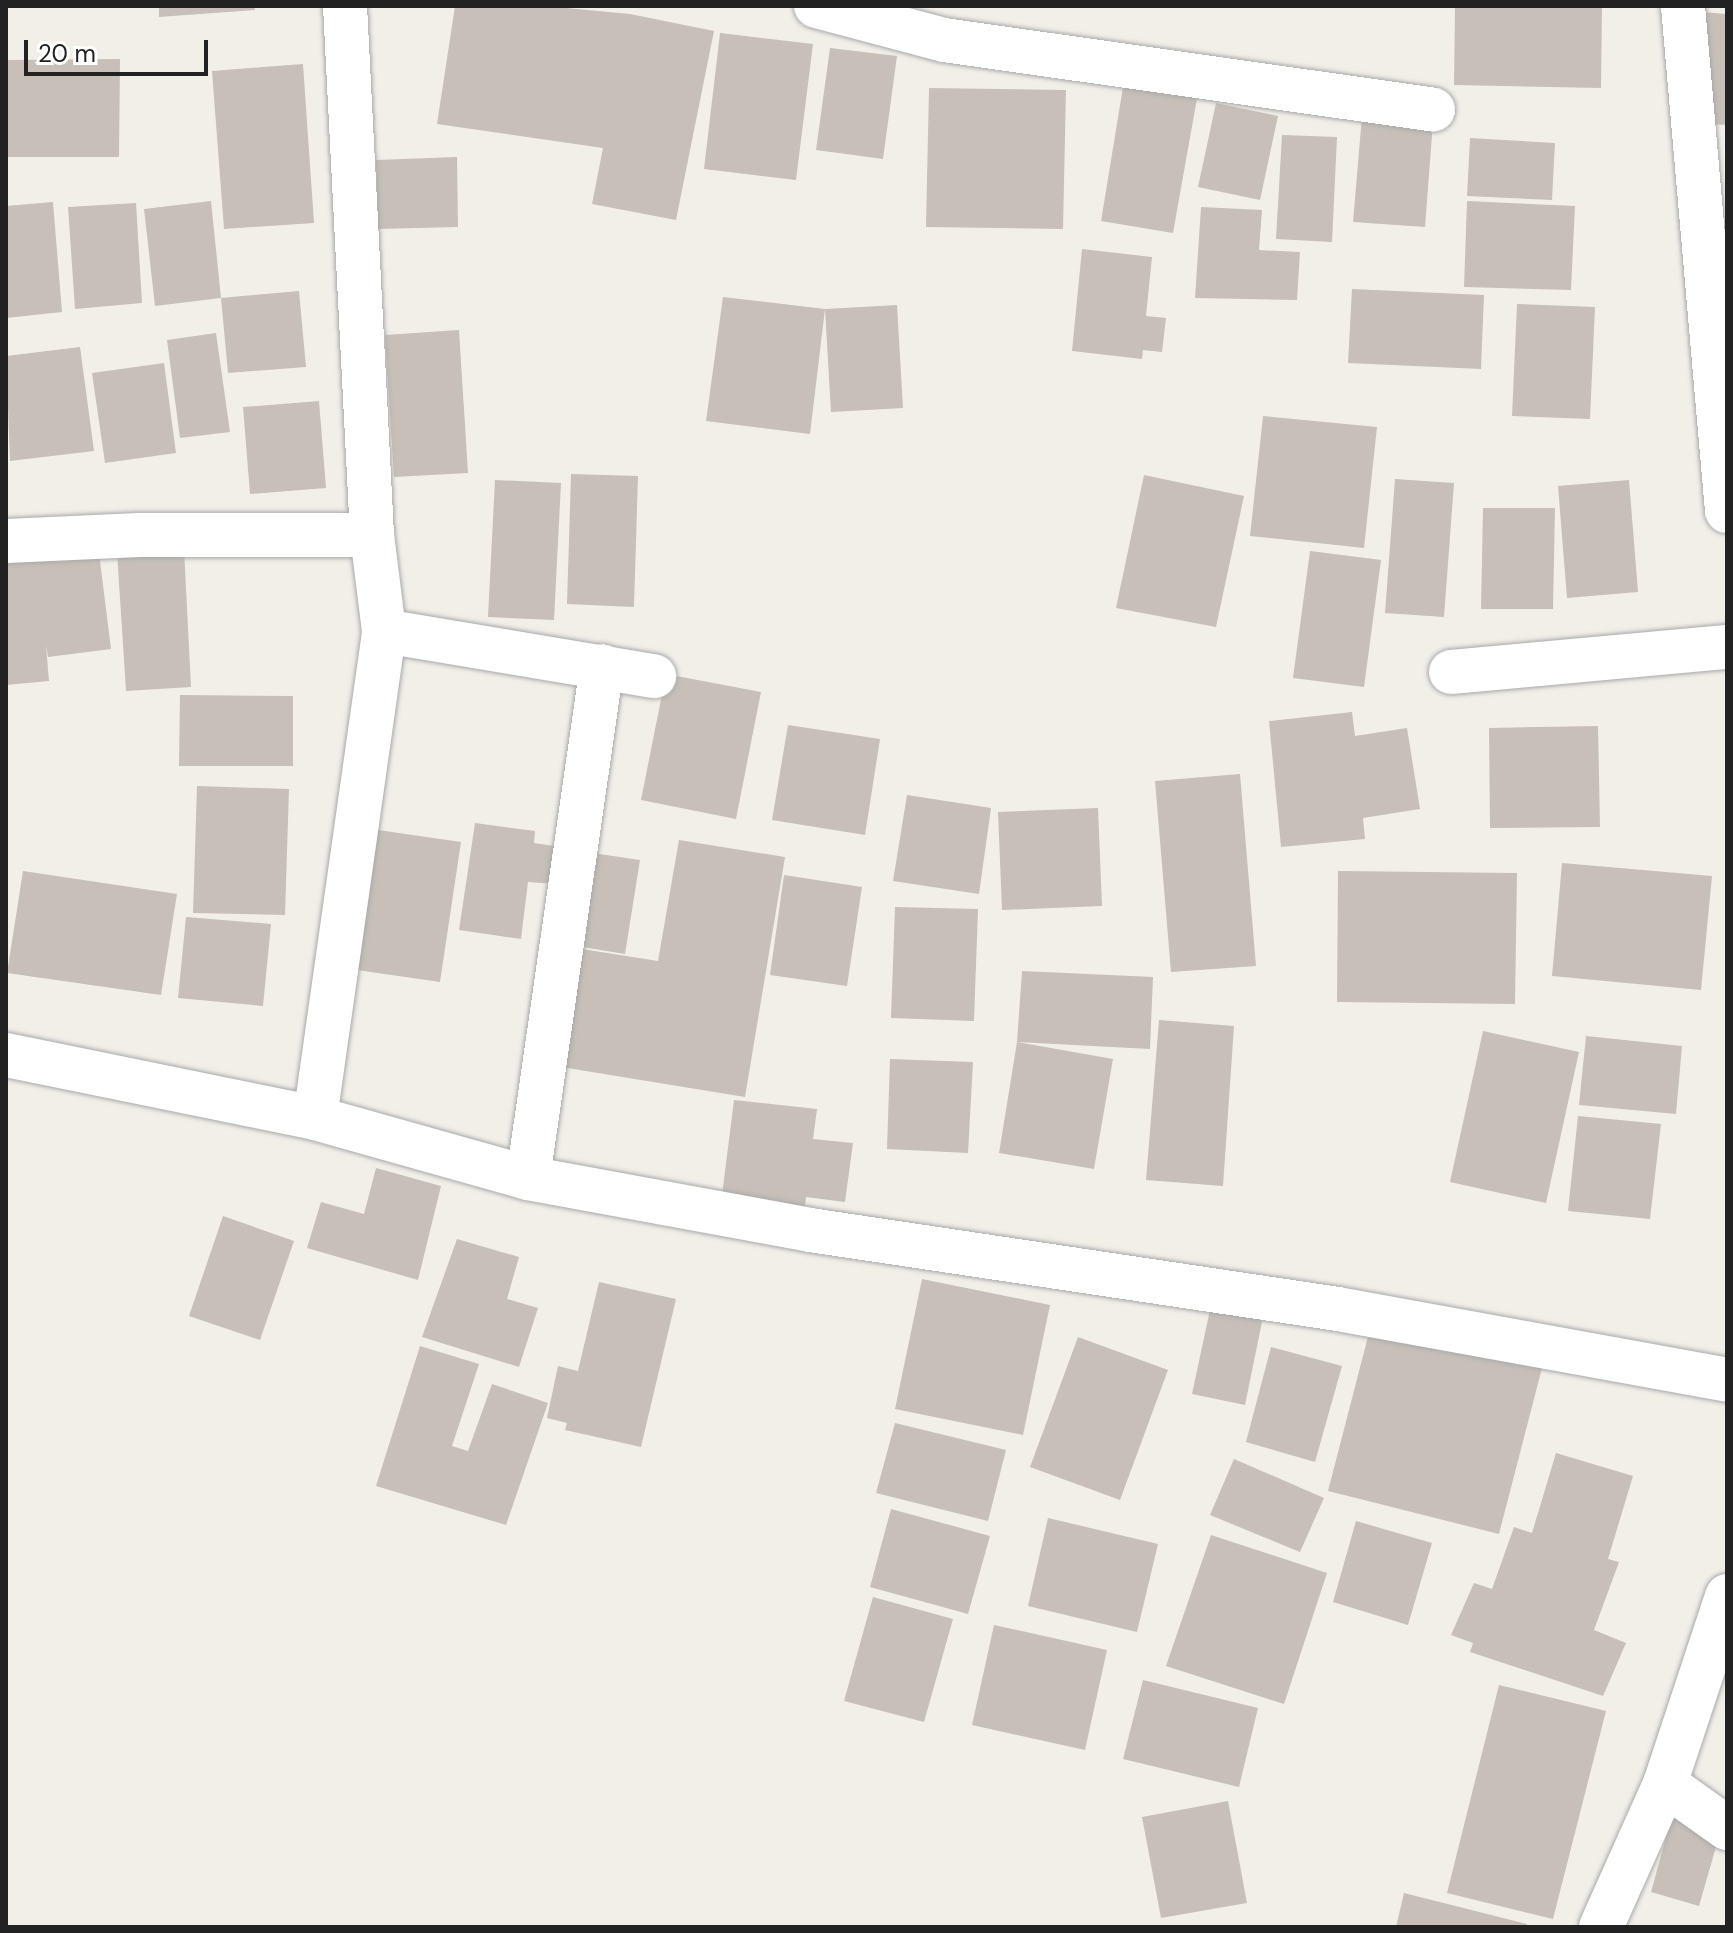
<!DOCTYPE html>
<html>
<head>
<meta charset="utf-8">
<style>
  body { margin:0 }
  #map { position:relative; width:1733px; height:1933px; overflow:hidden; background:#f2efe9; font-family:"DM Sans",sans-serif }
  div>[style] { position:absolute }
  .building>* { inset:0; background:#c7bfb8 }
  .roads { filter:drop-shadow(0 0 2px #a9a9a9) drop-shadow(0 0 2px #a9a9a9) }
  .street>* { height:44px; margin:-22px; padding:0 22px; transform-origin:22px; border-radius:22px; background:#fff }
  span { translate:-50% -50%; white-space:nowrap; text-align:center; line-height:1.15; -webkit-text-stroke:6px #fff; paint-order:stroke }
  .frame { position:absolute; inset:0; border:8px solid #222; pointer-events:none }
  .scale { position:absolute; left:24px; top:40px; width:184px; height:36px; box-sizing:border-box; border:4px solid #222; border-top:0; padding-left:10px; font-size:24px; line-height:28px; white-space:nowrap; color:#222; -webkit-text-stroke:6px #fff; paint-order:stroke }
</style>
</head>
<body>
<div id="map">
  <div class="building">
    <i style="clip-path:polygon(159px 6px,254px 6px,255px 10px,159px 17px)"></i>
    <i style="clip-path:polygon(455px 6px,545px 6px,630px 14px,714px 31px,676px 220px,592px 204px,603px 148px,437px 124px)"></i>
    <i style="clip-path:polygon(1455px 6px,1602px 6px,1601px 88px,1454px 85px)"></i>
    <i style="clip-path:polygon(1700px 12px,1727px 14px,1727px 125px,1695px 123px)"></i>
    <i style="clip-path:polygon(720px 33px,813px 44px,796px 180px,704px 169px)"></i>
    <i style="clip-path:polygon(830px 48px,897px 56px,883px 159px,816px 150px)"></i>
    <i style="clip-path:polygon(120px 59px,119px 157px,6px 157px,6px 60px)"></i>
    <i style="clip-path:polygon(303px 64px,314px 223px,224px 229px,212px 71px)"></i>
    <i style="clip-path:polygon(1125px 75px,1199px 87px,1173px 233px,1101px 221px)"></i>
    <i style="clip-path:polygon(929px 88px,1066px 90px,1063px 229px,926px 227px)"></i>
    <i style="clip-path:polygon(1216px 103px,1278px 116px,1260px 200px,1198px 187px)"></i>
    <i style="clip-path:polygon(1362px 116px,1433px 122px,1425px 227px,1353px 222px)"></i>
    <i style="clip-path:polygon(1282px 135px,1337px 137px,1332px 242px,1276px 239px)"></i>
    <i style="clip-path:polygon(1470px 138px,1555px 143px,1552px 200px,1467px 196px)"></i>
    <i style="clip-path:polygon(457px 157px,458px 227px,378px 229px,376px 160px)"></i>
    <i style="clip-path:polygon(211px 201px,221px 298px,155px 306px,144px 209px)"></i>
    <i style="clip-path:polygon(1467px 201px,1575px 206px,1571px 290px,1464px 287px)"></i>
    <i style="clip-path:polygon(53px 202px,62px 312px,6px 318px,6px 206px)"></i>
    <i style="clip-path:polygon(136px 203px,142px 303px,75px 309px,68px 207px)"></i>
    <i style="clip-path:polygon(1201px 207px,1262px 210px,1259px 250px,1300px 252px,1297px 300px,1195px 298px)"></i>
    <i style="clip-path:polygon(1082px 249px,1152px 257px,1146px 316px,1166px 318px,1162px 352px,1143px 350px,1142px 359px,1072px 351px)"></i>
    <i style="clip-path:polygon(1352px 289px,1484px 295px,1481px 369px,1348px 363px)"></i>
    <i style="clip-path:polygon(299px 291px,306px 367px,228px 373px,221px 298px)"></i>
    <i style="clip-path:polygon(723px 297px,825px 309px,810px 434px,706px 421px)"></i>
    <i style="clip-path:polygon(1517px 304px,1595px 307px,1590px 419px,1512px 416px)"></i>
    <i style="clip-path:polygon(897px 305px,903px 408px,831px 412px,825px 309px)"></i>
    <i style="clip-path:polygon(459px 330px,468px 473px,394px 477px,385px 335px)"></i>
    <i style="clip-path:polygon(216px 333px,230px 432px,180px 438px,167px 340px)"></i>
    <i style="clip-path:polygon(80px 347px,94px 451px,10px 461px,6px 356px)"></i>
    <i style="clip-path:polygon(164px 363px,176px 453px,105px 463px,92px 373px)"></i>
    <i style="clip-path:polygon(319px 401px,326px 488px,250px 494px,243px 407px)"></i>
    <i style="clip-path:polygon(1263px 416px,1377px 427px,1364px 548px,1250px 536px)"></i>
    <i style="clip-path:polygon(571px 474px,638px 476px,634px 607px,567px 604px)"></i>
    <i style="clip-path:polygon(1144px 475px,1244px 496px,1216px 627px,1116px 608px)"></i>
    <i style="clip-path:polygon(1395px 479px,1454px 483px,1444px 617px,1385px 613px)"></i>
    <i style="clip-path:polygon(495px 480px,561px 483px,554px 620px,488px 617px)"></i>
    <i style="clip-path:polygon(1629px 480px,1638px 592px,1567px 598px,1558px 486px)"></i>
    <i style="clip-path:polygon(1483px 508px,1555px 508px,1553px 609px,1481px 609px)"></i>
    <i style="clip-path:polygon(184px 549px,191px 687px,126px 691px,117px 552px)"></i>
    <i style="clip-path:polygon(1310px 551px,1381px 560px,1364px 687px,1293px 678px)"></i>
    <i style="clip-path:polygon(99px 553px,111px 649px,48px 657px,46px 645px,49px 681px,6px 685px,6px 564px)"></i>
    <i style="clip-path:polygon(666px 674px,761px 692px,736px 819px,641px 800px)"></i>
    <i style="clip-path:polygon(180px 695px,293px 696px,293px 766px,179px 766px)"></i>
    <i style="clip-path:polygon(1352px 712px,1355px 736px,1407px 728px,1420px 809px,1363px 818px,1365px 839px,1281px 847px,1269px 721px)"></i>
    <i style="clip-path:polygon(788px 725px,880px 739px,865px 835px,772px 820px)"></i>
    <i style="clip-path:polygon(1598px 726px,1600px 827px,1490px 828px,1489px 728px)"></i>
    <i style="clip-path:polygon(1240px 774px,1256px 966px,1171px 972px,1155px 781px)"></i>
    <i style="clip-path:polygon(197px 786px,289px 789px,285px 915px,193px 913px)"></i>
    <i style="clip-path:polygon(907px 795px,991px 808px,979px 894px,893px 881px)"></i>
    <i style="clip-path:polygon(1098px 808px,1102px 906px,1002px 910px,998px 812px)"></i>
    <i style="clip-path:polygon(475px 823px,535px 831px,534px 843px,561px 847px,556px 884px,528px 882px,521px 939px,459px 930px)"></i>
    <i style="clip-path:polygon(371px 829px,461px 842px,440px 982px,350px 969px)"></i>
    <i style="clip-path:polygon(679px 840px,785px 857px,745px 1097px,549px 1065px,569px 947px,658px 961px)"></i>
    <i style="clip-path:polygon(579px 851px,640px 860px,625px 954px,564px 944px)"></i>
    <i style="clip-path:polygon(1562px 863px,1712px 876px,1701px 990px,1552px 976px)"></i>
    <i style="clip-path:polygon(23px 871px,177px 894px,161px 995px,7px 973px)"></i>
    <i style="clip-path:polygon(1338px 871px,1517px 873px,1515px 1004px,1337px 1002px)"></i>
    <i style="clip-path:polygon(784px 875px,862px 887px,847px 986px,770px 975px)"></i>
    <i style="clip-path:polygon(895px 907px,978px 909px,974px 1021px,891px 1018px)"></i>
    <i style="clip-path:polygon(186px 917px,271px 924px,263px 1006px,178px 998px)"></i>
    <i style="clip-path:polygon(1022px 971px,1153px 977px,1150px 1049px,1017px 1042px)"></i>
    <i style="clip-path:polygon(1159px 1020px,1234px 1026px,1223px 1186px,1146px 1180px)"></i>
    <i style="clip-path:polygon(1483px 1031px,1579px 1052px,1546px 1203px,1450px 1182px)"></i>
    <i style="clip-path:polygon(1586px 1036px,1682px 1046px,1676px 1114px,1579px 1105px)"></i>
    <i style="clip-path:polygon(1017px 1042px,1113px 1059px,1094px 1169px,999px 1153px)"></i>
    <i style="clip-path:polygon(890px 1059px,973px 1062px,968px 1153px,887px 1149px)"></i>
    <i style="clip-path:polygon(734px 1100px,817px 1109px,813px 1139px,853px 1143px,845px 1202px,806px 1197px,803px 1221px,720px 1211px)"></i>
    <i style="clip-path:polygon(1578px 1116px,1661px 1124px,1650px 1219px,1568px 1211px)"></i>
    <i style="clip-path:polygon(376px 1168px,441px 1186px,418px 1280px,307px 1248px,321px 1202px,364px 1214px)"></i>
    <i style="clip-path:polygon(223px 1216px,294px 1241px,260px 1340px,189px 1316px)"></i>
    <i style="clip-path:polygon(457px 1239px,519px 1257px,507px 1299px,538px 1308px,519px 1367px,422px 1337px)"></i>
    <i style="clip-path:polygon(922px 1279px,1050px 1305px,1023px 1435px,895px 1409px)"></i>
    <i style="clip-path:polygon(599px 1282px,676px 1299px,641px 1447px,565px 1430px,567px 1423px,547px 1418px,558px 1366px,578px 1371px)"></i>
    <i style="clip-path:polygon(1211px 1305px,1263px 1317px,1245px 1405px,1192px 1394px)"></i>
    <i style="clip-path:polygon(1371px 1325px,1542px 1368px,1499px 1534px,1328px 1491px)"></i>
    <i style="clip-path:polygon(1078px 1337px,1168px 1370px,1120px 1500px,1030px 1467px)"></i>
    <i style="clip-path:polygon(420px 1346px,479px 1364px,452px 1446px,468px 1451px,492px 1384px,548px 1403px,506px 1525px,376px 1486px)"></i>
    <i style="clip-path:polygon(1271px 1347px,1342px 1366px,1315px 1462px,1246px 1442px)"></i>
    <i style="clip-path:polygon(895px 1423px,1006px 1450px,988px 1521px,876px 1493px)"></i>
    <i style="clip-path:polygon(1556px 1453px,1633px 1476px,1608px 1559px,1619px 1562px,1594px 1630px,1626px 1643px,1603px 1696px,1470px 1652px,1473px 1643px,1451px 1635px,1474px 1583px,1492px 1589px,1514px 1527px,1532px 1533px)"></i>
    <i style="clip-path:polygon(1234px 1459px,1324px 1498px,1300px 1552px,1210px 1515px)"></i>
    <i style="clip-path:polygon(891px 1509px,990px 1536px,968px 1614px,870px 1587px)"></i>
    <i style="clip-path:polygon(1048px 1518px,1158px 1544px,1137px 1632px,1028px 1606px)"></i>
    <i style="clip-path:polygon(1356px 1521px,1432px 1543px,1408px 1625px,1333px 1602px)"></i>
    <i style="clip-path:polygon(1211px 1535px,1327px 1573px,1284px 1704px,1166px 1666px)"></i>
    <i style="clip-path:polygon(873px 1597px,953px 1619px,924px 1722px,844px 1701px)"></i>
    <i style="clip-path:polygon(994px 1625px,1107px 1650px,1085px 1750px,972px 1725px)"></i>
    <i style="clip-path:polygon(1143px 1680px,1258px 1708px,1239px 1787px,1123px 1759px)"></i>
    <i style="clip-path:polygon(1499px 1685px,1606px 1711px,1553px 1919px,1447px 1893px)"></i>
    <i style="clip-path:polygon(1228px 1801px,1247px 1903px,1161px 1918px,1142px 1817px)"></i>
    <i style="clip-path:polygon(1673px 1812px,1722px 1826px,1699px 1906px,1651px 1892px)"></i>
    <i style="clip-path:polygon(1404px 1893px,1527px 1924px,1526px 1927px,1396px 1927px)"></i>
  </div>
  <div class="roads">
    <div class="street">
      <i style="left:816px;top:6px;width:132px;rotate:14.9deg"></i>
      <i style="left:944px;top:40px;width:494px;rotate:8.1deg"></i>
      <i style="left:1683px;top:6px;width:507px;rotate:85.02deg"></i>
      <i style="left:6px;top:541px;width:133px;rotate:-2.6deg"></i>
      <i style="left:139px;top:535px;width:233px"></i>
      <i style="left:384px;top:631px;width:274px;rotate:9.5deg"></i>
      <i style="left:1451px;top:672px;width:277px;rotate:-5.2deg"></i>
      <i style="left:6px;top:1055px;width:315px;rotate:11.5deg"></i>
      <i style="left:315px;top:1118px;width:221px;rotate:15.7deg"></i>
      <i style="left:528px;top:1178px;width:287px;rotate:10.4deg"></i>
      <i style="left:810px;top:1230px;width:534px;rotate:8.51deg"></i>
      <i style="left:1338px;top:1309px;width:395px;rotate:10.3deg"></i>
      <i style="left:315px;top:1118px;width:492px;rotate:-81.9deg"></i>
      <i style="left:384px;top:631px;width:97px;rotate:-97.1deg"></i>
      <i style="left:372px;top:535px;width:530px;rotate:-92.92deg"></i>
      <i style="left:528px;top:1178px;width:517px;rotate:-81.78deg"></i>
      <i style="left:1665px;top:1784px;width:76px;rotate:35.4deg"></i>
      <i style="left:1601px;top:1927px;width:157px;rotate:-65.9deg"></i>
      <i style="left:1665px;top:1784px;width:198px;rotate:-71.7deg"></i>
    </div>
  </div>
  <div class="frame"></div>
  <div class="scale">20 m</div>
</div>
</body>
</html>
